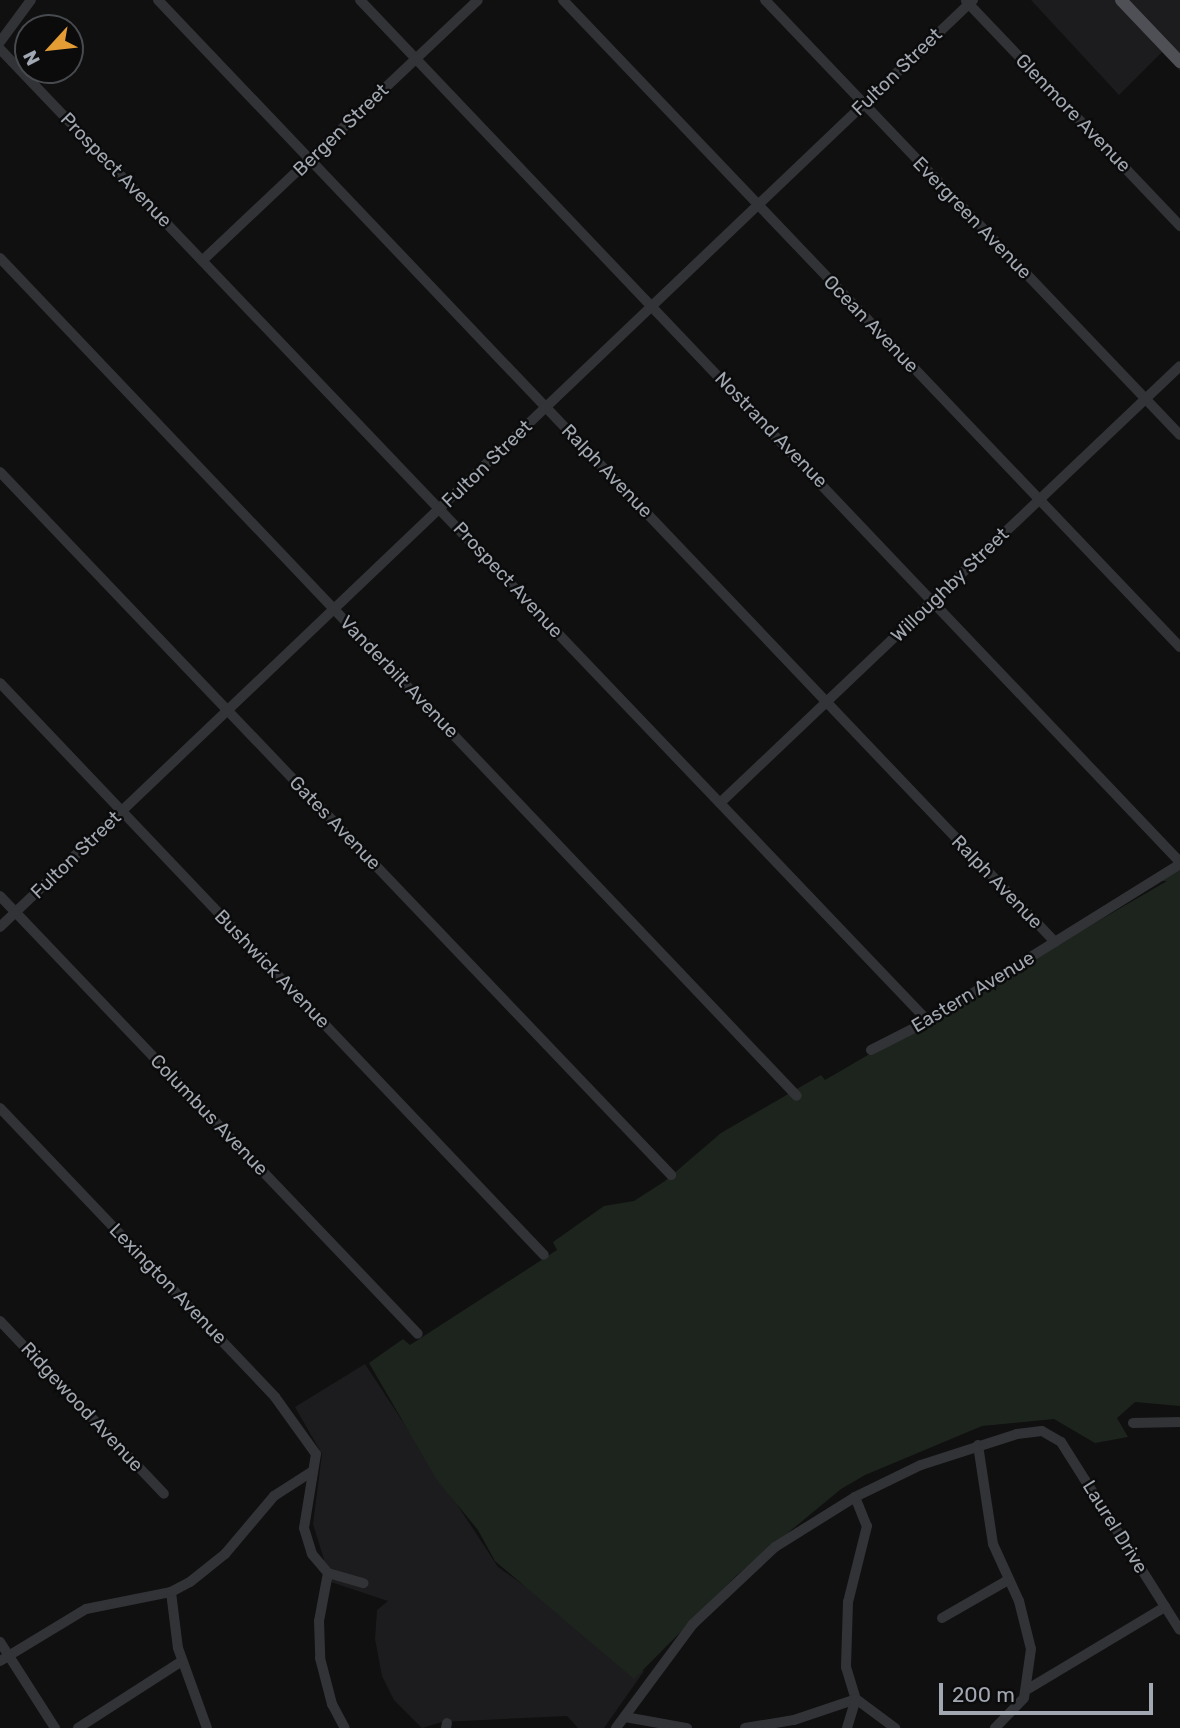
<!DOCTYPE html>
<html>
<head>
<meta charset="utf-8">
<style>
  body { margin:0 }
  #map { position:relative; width:1180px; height:1728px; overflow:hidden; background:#101011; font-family:Rubik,sans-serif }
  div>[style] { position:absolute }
  .built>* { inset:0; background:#1c1c1e }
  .green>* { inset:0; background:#1d241d }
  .minor>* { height:10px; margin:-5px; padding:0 5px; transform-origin:5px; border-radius:5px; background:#313336 }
  .major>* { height:12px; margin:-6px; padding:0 6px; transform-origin:6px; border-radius:6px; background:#4e5055 }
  span { translate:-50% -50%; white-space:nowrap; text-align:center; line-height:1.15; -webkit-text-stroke:5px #0b0b0c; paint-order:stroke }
  .street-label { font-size:19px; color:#a2a8b1 }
  .north { position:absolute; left:14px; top:14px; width:70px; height:70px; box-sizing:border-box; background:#0b0b0c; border:2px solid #474a4e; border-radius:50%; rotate:243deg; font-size:19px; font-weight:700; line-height:28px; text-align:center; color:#a2a8b1 }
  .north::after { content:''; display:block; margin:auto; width:24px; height:32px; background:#e49d35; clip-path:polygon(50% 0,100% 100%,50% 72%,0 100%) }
  .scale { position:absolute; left:939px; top:1683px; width:214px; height:32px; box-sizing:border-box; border:4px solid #a2a8b1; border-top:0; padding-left:9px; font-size:21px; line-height:24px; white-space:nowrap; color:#a2a8b1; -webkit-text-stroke:5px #0b0b0c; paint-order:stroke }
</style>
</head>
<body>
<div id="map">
  <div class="built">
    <i style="clip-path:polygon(1031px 0,1180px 0,1180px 71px,1162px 52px,1119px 95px)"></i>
    <i style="clip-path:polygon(365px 1364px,498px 1567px,644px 1671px,604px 1728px,578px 1728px,567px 1716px,442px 1722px,422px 1728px,394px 1700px,382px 1676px,375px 1639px,377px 1610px,388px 1601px,331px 1582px,331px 1568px,326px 1566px,313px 1524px,322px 1454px,295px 1407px)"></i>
  </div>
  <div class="green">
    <i style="clip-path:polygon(1180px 869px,1180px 1406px,1135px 1402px,1117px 1418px,1128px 1437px,1095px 1443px,1054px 1419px,982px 1426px,865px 1475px,841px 1489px,737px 1575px,634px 1679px,495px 1561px,478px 1530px,437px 1480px,369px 1363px,403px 1339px,410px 1345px,557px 1250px,553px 1242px,604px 1206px,634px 1201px,665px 1181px,721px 1133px,821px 1075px,825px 1080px,1167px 881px,1161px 881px)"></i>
  </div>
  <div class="minor">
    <i style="left:158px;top:0;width:1301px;rotate:46.4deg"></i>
    <i style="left:360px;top:0;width:1190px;rotate:46.43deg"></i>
    <i style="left:563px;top:0;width:894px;rotate:46.36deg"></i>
    <i style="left:765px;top:0;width:601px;rotate:46.35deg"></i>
    <i style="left:966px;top:1px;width:311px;rotate:46.4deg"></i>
    <i style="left:0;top:42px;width:52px;rotate:-53.6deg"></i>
    <i style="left:0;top:49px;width:1344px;rotate:46.33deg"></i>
    <i style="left:0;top:258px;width:1156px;rotate:46.44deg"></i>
    <i style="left:203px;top:260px;width:378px;rotate:-43.4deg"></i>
    <i style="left:0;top:472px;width:972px;rotate:46.33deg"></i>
    <i style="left:0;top:683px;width:789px;rotate:46.44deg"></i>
    <i style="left:720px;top:803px;width:634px;rotate:-43.53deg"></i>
    <i style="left:0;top:896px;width:605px;rotate:46.34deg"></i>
    <i style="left:0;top:927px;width:1344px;rotate:-43.61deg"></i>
    <i style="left:871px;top:1050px;width:64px;rotate:-27deg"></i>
    <i style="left:928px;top:1021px;width:297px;rotate:-31.9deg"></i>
    <i style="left:0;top:1108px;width:399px;rotate:46.4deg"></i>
    <i style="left:275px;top:1397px;width:70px;rotate:54.3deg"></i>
    <i style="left:316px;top:1454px;width:75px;rotate:99.2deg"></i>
    <i style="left:304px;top:1528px;width:27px;rotate:73deg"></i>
    <i style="left:312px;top:1554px;width:25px;rotate:50deg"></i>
    <i style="left:328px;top:1573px;width:49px;rotate:100.6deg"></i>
    <i style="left:319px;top:1621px;width:37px;rotate:88deg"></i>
    <i style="left:320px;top:1658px;width:48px;rotate:75.4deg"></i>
    <i style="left:332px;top:1704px;width:27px;rotate:62deg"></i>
    <i style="left:0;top:1321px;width:238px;rotate:46.5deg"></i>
    <i style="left:1133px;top:1423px;width:47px;rotate:-1.2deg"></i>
    <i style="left:978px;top:1445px;width:100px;rotate:81.4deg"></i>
    <i style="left:993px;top:1544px;width:63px;rotate:65.5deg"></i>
    <i style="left:1019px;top:1601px;width:49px;rotate:76deg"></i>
    <i style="left:1031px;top:1649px;width:49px;rotate:98.1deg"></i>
    <i style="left:1024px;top:1698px;width:42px;rotate:134deg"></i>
    <i style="left:855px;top:1497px;width:31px;rotate:68deg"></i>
    <i style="left:867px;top:1526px;width:78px;rotate:104deg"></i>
    <i style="left:848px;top:1602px;width:65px;rotate:91.8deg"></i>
    <i style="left:846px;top:1667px;width:34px;rotate:73deg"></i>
    <i style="left:856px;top:1699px;width:49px;rotate:36.6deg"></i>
    <i style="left:328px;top:1573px;width:37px;rotate:16deg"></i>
    <i style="left:171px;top:1592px;width:56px;rotate:82.9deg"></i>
    <i style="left:178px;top:1648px;width:85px;rotate:70.1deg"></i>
    <i style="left:942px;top:1618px;width:76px;rotate:-29.9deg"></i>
    <i style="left:0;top:1642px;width:102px;rotate:57.4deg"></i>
    <i style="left:0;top:1661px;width:100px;rotate:-31.2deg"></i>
    <i style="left:86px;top:1609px;width:87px;rotate:-11.3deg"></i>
    <i style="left:171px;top:1592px;width:21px;rotate:-28deg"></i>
    <i style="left:190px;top:1582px;width:45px;rotate:-38.7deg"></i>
    <i style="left:225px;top:1554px;width:76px;rotate:-49.8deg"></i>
    <i style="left:274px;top:1496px;width:46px;rotate:-32.7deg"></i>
    <i style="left:1028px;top:1689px;width:160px;rotate:-30.9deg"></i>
    <i style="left:625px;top:1717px;width:63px;rotate:10.1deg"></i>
    <i style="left:78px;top:1728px;width:124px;rotate:-32.8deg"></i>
    <i style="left:446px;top:1728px;width:5px;rotate:-79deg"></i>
    <i style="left:616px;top:1728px;width:129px;rotate:-53.5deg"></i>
    <i style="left:693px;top:1624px;width:112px;rotate:-43.2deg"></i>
    <i style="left:775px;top:1547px;width:94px;rotate:-32deg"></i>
    <i style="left:855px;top:1497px;width:73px;rotate:-25.9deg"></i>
    <i style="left:921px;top:1465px;width:101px;rotate:-17.9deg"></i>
    <i style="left:1017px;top:1434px;width:25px;rotate:-7deg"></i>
    <i style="left:1042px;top:1431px;width:22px;rotate:30deg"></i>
    <i style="left:1061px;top:1442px;width:222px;rotate:57.7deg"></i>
    <i style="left:745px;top:1728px;width:50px;rotate:-9.3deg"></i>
    <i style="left:794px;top:1720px;width:65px;rotate:-18.7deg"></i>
    <i style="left:847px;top:1728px;width:30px;rotate:-73deg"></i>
  </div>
  <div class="major">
    <i style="left:1121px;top:0;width:86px;rotate:46.4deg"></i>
  </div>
  <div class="street-label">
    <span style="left:897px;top:72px;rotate:-44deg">Fulton Street</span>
    <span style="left:1073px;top:113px;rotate:46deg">Glenmore Avenue</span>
    <span style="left:341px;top:130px;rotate:-44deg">Bergen Street</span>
    <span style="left:116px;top:170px;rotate:46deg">Prospect Avenue</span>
    <span style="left:972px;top:218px;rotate:46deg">Evergreen Avenue</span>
    <span style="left:871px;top:324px;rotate:46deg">Ocean Avenue</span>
    <span style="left:771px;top:430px;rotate:46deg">Nostrand Avenue</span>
    <span style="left:487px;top:464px;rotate:-44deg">Fulton Street</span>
    <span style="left:607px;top:471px;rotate:46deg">Ralph Avenue</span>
    <span style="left:508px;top:580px;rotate:47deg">Prospect Avenue</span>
    <span style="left:950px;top:585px;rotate:-44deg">Willoughby Street</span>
    <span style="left:399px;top:677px;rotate:46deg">Vanderbilt Avenue</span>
    <span style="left:335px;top:823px;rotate:46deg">Gates Avenue</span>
    <span style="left:76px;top:855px;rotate:-44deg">Fulton Street</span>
    <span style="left:997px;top:882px;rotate:46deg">Ralph Avenue</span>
    <span style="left:272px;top:969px;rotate:46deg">Bushwick Avenue</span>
    <span style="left:973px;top:992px;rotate:-31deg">Eastern Avenue</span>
    <span style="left:209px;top:1115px;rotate:46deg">Columbus Avenue</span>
    <span style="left:168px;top:1284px;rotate:46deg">Lexington Avenue</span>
    <span style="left:82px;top:1407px;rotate:47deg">Ridgewood Avenue</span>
    <span style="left:1115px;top:1527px;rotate:58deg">Laurel Drive</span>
  </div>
  <div class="north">N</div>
  <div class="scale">200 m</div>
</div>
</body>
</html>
